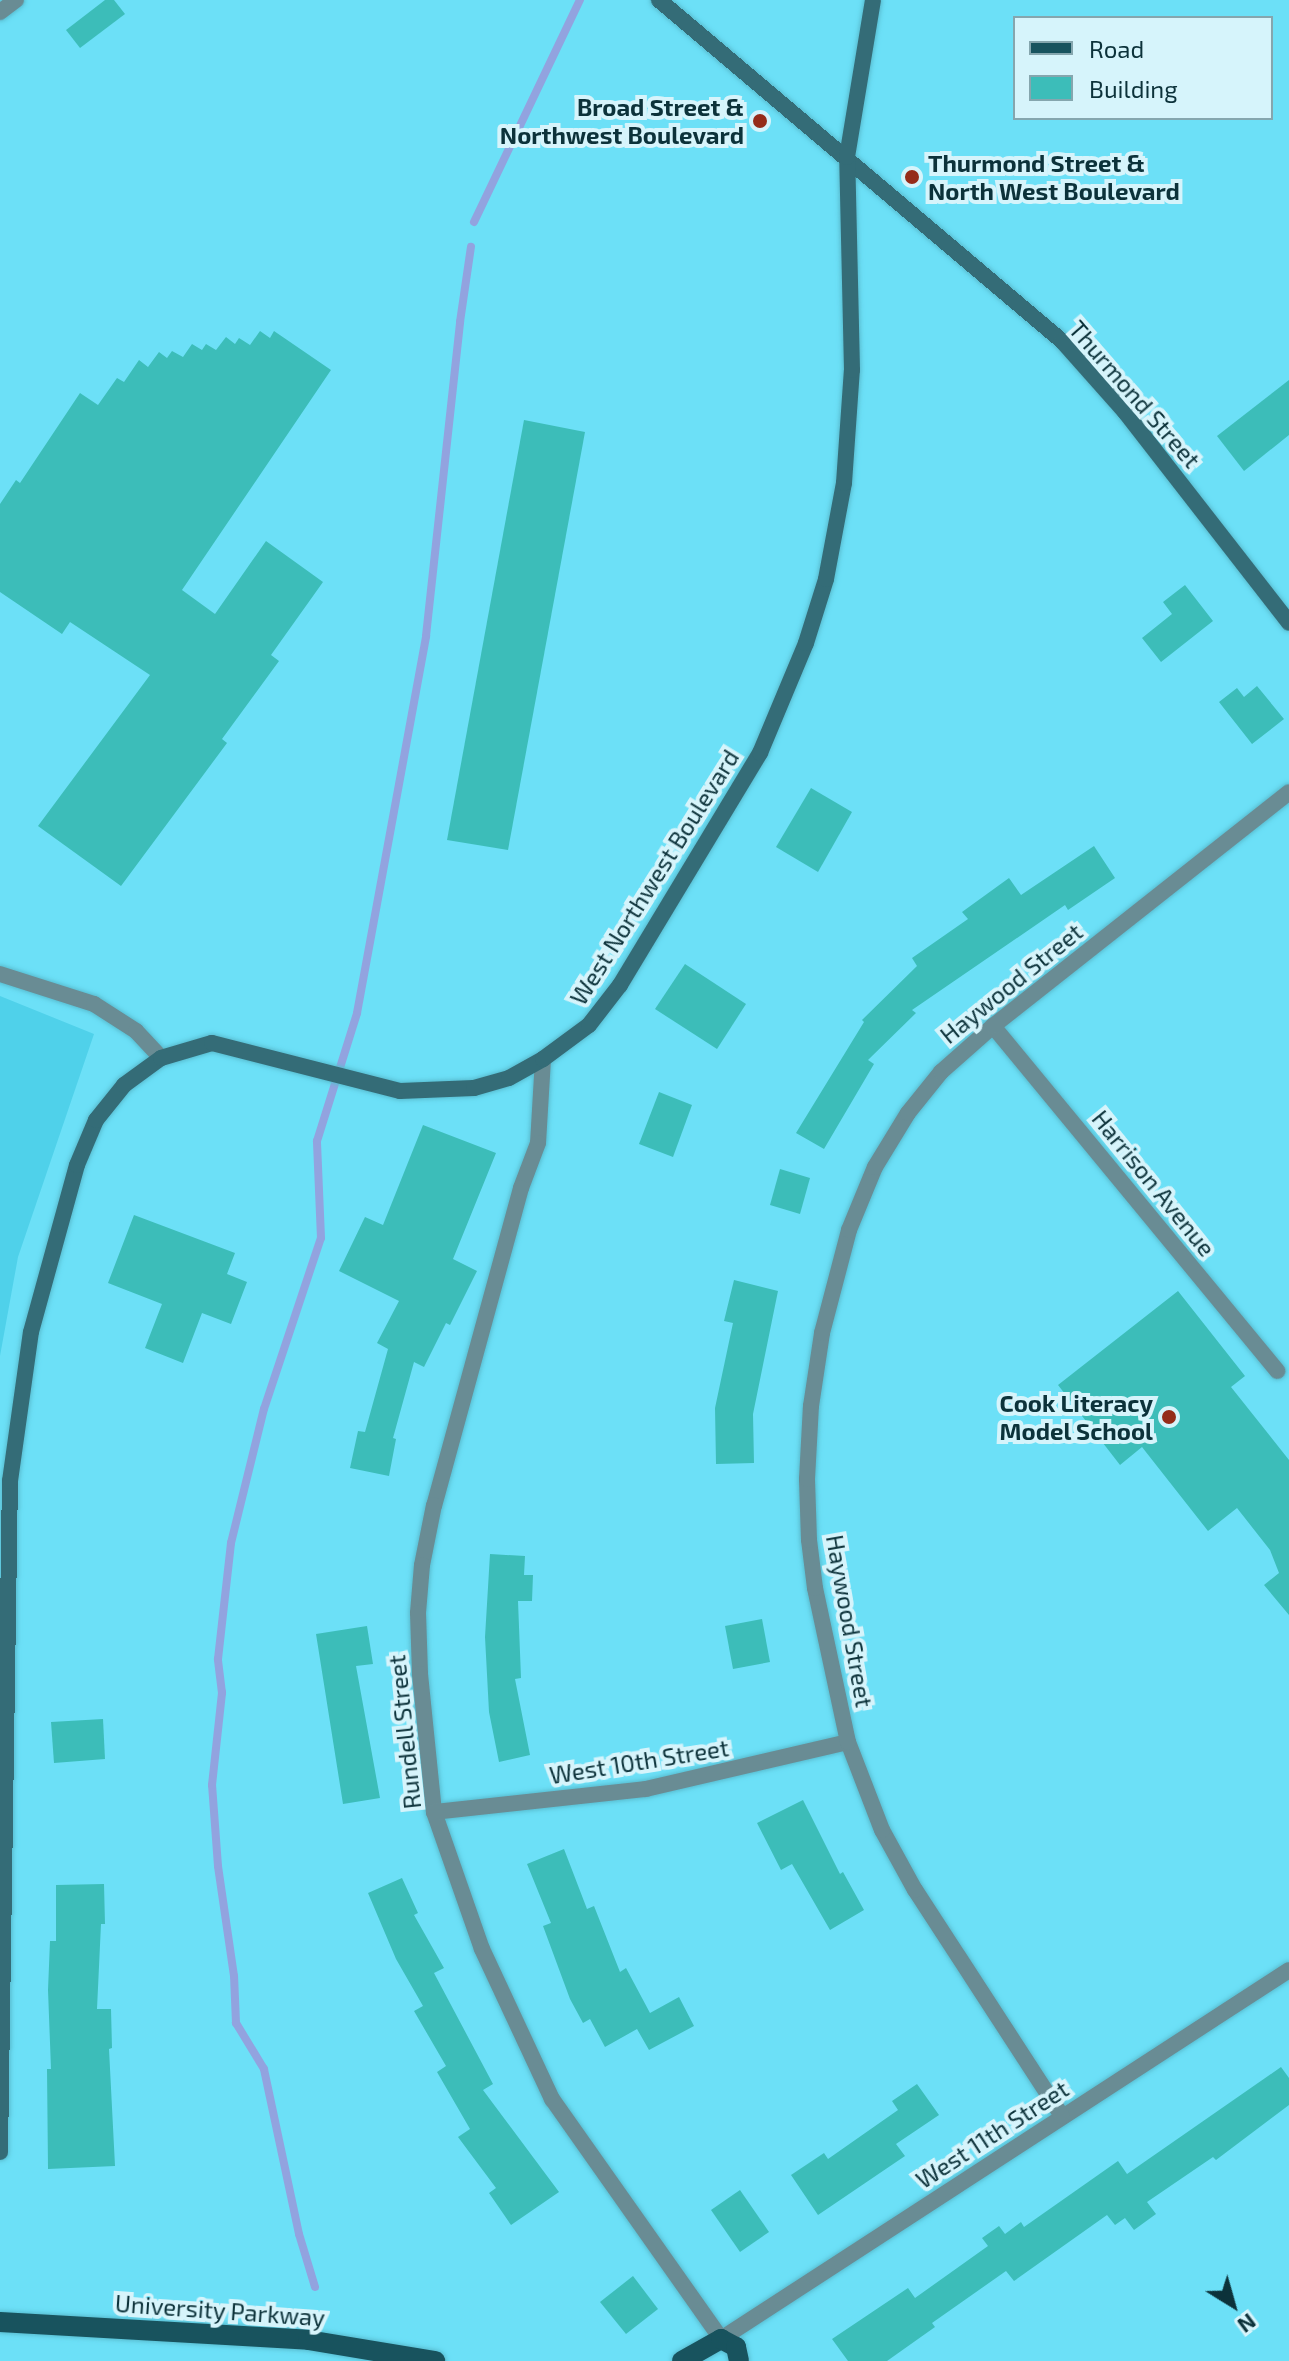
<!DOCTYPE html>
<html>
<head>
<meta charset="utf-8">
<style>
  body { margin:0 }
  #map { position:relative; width:1289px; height:2361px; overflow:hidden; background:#6ce0f7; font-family:"Exo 2",sans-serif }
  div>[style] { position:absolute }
  .built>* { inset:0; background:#4fd1ea }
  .stream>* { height:8px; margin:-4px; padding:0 4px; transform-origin:4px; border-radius:4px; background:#92a3df }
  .building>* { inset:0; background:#3cbdb9 }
  .roads { filter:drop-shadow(0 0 2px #59bdd1) drop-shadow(0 0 2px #59bdd1) }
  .street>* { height:16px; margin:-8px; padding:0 8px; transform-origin:8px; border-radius:8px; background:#698c94 }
  .secondary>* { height:16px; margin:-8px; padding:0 8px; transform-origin:8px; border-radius:8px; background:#346c77 }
  .primary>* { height:20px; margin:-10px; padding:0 10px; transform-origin:10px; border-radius:10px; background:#18535e }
  .dots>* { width:22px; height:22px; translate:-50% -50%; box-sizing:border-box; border:4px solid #d6f4fb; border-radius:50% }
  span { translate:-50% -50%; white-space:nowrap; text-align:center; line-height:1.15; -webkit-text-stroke:8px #d6f4fb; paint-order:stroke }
  .poi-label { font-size:24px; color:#0c323a; font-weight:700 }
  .right { translate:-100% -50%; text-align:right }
  .left { translate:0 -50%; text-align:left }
  .street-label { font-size:24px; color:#0c323a }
  .legend { position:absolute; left:1013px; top:16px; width:260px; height:104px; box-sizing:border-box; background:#d6f4fb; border:2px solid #85a6ae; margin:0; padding:10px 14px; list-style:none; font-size:24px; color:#0c323a }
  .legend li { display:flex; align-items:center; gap:16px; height:40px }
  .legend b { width:40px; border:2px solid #85a6ae }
  .north { position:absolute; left:1193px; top:2265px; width:80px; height:80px; -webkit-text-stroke:6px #d6f4fb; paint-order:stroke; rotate:143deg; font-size:22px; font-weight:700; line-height:32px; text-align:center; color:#0c323a }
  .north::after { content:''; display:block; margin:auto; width:28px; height:36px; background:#0c323a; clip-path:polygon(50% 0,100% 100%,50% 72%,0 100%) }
</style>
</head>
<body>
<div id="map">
  <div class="built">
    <i style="clip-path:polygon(0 996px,94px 1034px,18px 1257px,0 1356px)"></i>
  </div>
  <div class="stream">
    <i style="left:474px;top:222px;width:246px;rotate:-64.5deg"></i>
    <i style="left:315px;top:2287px;width:55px;rotate:-106.8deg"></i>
    <i style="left:299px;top:2234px;width:169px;rotate:-102deg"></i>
    <i style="left:264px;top:2069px;width:54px;rotate:-121.3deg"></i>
    <i style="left:236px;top:2023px;width:47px;rotate:-92.4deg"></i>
    <i style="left:234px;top:1976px;width:111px;rotate:-98.3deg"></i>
    <i style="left:218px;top:1866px;width:81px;rotate:-94.2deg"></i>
    <i style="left:212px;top:1785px;width:93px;rotate:-83.8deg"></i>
    <i style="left:222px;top:1693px;width:34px;rotate:-97deg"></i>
    <i style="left:218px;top:1659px;width:117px;rotate:-83.6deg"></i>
    <i style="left:231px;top:1543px;width:138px;rotate:-76.2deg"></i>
    <i style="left:264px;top:1409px;width:180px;rotate:-71.6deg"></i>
    <i style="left:321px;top:1238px;width:97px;rotate:-92.4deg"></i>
    <i style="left:317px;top:1141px;width:134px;rotate:-72.6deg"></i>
    <i style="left:357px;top:1013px;width:383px;rotate:-79.6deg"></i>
    <i style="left:426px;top:636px;width:316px;rotate:-83.8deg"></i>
    <i style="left:460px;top:322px;width:76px;rotate:-81.7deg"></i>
  </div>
  <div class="building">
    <i style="clip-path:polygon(105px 0,114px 0,125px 14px,80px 48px,66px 30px)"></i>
    <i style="clip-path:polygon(260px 331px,270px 338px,274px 331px,331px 370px,182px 590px,215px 614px,266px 541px,323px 582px,271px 655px,279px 661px,222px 739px,227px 743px,121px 886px,38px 826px,150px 675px,70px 622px,62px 634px,0 592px,0 504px,16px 480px,20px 483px,80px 393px,98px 405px,117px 378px,124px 382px,139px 360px,148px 367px,159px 352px,167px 358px,172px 351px,183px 357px,192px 344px,202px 350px,206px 344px,216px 350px,226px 337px,235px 344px,239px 338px,250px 345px)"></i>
    <i style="clip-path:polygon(1289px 380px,1289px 435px,1244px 471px,1217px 436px)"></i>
    <i style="clip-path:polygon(524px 420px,585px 432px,508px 850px,447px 840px)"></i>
    <i style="clip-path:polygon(1185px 585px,1213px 621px,1161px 662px,1142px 638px,1172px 614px,1163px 602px)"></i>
    <i style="clip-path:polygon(1257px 686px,1284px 719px,1252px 744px,1219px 702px,1237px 688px,1244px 697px)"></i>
    <i style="clip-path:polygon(811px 788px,852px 812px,818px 872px,776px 847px)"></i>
    <i style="clip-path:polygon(1094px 846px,1115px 878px,1068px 910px,1065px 905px,912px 1010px,916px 1013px,868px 1060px,874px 1064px,824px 1149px,796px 1133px,864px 1022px,862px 1020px,917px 966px,912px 958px,968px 919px,962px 912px,1009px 878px,1021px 895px)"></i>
    <i style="clip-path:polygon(685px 964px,746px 1004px,717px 1049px,655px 1009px)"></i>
    <i style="clip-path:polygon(659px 1092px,692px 1105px,673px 1157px,639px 1144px)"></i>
    <i style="clip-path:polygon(423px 1125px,496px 1153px,453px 1259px,477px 1271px,450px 1325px,446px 1323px,424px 1367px,414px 1362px,393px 1438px,396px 1439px,389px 1476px,350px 1468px,358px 1431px,365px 1432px,388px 1349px,377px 1343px,399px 1301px,339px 1271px,365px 1217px,383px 1225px)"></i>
    <i style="clip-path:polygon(780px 1169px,810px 1178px,800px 1214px,770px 1205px)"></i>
    <i style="clip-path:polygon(134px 1215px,235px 1253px,227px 1274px,247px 1282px,231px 1324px,202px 1313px,183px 1363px,145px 1348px,162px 1304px,108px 1283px)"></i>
    <i style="clip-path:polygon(734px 1280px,778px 1291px,753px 1414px,754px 1463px,716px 1464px,715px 1408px,733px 1323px,724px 1321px)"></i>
    <i style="clip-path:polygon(1178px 1291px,1245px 1376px,1231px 1387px,1289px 1460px,1289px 1615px,1264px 1585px,1279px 1573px,1270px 1550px,1237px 1508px,1208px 1531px,1142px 1447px,1120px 1465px,1058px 1385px)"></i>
    <i style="clip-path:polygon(490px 1554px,525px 1556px,524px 1575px,533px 1575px,532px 1601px,518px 1601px,521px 1678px,515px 1679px,530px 1755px,499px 1762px,489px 1712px,485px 1637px)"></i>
    <i style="clip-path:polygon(762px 1619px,770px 1662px,733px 1669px,725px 1626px)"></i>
    <i style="clip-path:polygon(367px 1626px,373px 1664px,356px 1666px,380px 1798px,343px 1804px,316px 1634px)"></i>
    <i style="clip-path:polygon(103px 1719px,105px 1759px,54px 1763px,51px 1722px)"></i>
    <i style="clip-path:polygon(803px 1800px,840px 1874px,843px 1872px,864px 1910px,830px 1930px,792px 1864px,781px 1870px,757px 1823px)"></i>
    <i style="clip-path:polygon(564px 1849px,587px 1909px,594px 1906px,620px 1972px,626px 1968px,650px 2013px,679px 1997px,694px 2026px,649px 2050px,637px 2029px,605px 2047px,590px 2019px,583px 2023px,570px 1999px,543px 1926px,551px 1923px,527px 1864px)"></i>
    <i style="clip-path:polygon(402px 1878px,418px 1913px,414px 1915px,444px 1968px,434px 1973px,493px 2084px,483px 2090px,559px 2192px,511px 2225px,489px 2193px,496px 2188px,458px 2137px,470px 2129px,437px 2072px,446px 2066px,414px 2011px,423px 2006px,396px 1959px,368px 1893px)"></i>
    <i style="clip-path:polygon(104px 1884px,105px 1924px,101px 1924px,97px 2009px,111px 2009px,112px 2048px,109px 2049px,115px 2166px,48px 2169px,47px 2069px,51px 2069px,48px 1990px,50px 1941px,56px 1941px,56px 1885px)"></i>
    <i style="clip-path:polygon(1281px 2067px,1289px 2078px,1289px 2105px,1216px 2160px,1213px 2157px,1147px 2202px,1156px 2214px,1134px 2230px,1125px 2218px,1115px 2225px,1107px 2215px,1014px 2281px,1006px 2271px,932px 2323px,935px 2327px,887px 2361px,848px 2361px,832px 2339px,908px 2288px,915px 2298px,988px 2246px,982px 2238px,999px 2226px,1005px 2234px,1021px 2222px,1024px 2227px,1118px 2161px,1127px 2174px)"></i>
    <i style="clip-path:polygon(917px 2084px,939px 2115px,896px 2144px,905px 2156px,818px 2215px,791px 2175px,824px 2153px,828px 2159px,898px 2110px,892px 2101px)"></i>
    <i style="clip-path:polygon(740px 2190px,769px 2232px,740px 2252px,711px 2210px)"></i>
    <i style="clip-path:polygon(633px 2276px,658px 2309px,626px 2334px,600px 2302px)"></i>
  </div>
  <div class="roads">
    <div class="street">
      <i style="left:0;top:12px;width:20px;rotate:-37deg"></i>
      <i style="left:0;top:974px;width:99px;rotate:17.7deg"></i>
      <i style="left:94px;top:1004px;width:50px;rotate:32.7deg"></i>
      <i style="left:136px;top:1031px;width:37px;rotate:47deg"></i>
      <i style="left:993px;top:1026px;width:447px;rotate:50.5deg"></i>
      <i style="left:543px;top:1059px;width:84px;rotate:93.4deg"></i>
      <i style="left:538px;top:1143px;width:48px;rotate:110.7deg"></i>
      <i style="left:521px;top:1188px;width:329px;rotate:105.3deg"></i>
      <i style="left:434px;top:1505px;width:61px;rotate:101.3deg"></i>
      <i style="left:422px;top:1565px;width:48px;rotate:94.8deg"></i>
      <i style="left:418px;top:1613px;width:61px;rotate:88.1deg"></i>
      <i style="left:420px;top:1674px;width:139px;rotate:84.2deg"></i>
      <i style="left:434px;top:1812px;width:145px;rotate:70.7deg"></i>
      <i style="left:482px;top:1949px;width:166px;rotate:65deg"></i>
      <i style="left:552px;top:2099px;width:294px;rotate:54.8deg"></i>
      <i style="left:721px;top:2339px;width:677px;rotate:-33.01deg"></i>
      <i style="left:434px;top:1812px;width:213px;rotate:-6.2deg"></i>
      <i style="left:646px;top:1789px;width:207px;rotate:-13.1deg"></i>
      <i style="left:1062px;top:2116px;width:270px;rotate:-123deg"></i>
      <i style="left:915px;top:1890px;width:68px;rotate:-118.8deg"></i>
      <i style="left:882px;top:1830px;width:94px;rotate:-111.1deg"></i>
      <i style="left:848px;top:1742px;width:157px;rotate:-102.1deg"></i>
      <i style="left:815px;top:1588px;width:48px;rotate:-97.1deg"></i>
      <i style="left:809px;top:1540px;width:61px;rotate:-91.9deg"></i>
      <i style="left:807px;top:1479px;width:73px;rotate:-86.9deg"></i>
      <i style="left:811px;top:1406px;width:74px;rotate:-81.4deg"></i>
      <i style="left:822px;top:1333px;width:106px;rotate:-75.3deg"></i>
      <i style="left:849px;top:1230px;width:68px;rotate:-67.6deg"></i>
      <i style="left:875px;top:1167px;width:63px;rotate:-58.6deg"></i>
      <i style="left:908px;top:1113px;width:53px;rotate:-51.2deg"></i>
      <i style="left:941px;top:1072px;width:69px;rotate:-41.5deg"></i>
      <i style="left:993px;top:1026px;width:377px;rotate:-38.3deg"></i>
    </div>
    <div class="secondary">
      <i style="left:659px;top:0;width:528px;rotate:40.24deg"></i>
      <i style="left:1062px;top:341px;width:95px;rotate:48.4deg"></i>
      <i style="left:1125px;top:412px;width:267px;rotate:52.1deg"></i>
      <i style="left:0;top:2152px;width:671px;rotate:-89.15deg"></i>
      <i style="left:10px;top:1481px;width:150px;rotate:-82deg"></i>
      <i style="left:31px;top:1332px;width:173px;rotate:-74.6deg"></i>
      <i style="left:77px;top:1165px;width:49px;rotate:-67.1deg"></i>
      <i style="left:96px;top:1120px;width:45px;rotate:-51.3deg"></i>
      <i style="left:124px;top:1085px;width:46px;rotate:-36.1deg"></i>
      <i style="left:161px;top:1058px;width:53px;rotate:-16.4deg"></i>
      <i style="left:212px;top:1043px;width:194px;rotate:14.3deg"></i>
      <i style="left:400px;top:1091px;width:74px;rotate:-2.3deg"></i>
      <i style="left:474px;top:1088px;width:36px;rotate:-16deg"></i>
      <i style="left:509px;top:1078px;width:39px;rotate:-29deg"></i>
      <i style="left:543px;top:1059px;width:57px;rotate:-36.5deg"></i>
      <i style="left:589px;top:1025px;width:51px;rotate:-52.2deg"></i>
      <i style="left:620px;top:985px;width:271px;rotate:-58.9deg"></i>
      <i style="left:760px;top:753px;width:119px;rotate:-67.3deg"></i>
      <i style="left:806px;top:643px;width:67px;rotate:-72.6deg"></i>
      <i style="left:826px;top:579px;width:98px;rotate:-79.4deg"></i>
      <i style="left:844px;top:483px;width:113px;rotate:-86deg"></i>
      <i style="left:852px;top:370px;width:213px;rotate:-91.3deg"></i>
      <i style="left:847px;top:157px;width:159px;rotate:-80.6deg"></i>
    </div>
    <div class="primary">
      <i style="left:0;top:2322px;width:309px;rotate:3.3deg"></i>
      <i style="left:308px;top:2340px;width:129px;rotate:9.4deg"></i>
      <i style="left:682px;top:2361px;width:45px;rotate:-29.4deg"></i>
      <i style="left:721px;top:2339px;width:17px;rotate:28deg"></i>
      <i style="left:736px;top:2347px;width:14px;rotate:78deg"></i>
    </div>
  </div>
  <div class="dots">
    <i style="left:760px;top:121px;background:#952c19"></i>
    <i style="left:912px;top:177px;background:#952c19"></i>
    <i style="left:1169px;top:1417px;background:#952c19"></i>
  </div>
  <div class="poi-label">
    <span class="right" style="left:744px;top:121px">Broad Street &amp;<br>Northwest Boulevard</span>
    <span class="left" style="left:928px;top:177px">Thurmond Street &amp;<br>North West Boulevard</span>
    <span class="right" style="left:1153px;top:1417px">Cook Literacy<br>Model School</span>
  </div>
  <div class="street-label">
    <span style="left:1135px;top:394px;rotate:49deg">Thurmond Street</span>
    <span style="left:654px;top:877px;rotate:-58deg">West Northwest Boulevard</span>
    <span style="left:1011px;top:983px;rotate:-39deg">Haywood Street</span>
    <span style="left:1154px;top:1183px;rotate:51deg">Harrison Avenue</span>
    <span style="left:850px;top:1621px;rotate:80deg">Haywood Street</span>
    <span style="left:404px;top:1732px;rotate:-96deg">Rundell Street</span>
    <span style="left:639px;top:1761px;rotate:-9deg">West 10th Street</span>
    <span style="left:992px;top:2134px;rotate:-33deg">West 11th Street</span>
    <span style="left:220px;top:2310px;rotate:4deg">University Parkway</span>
  </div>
  <ul class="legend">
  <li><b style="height:10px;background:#18535e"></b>Road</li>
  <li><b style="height:22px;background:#3cbdb9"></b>Building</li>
  </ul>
  <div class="north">N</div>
</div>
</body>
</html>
